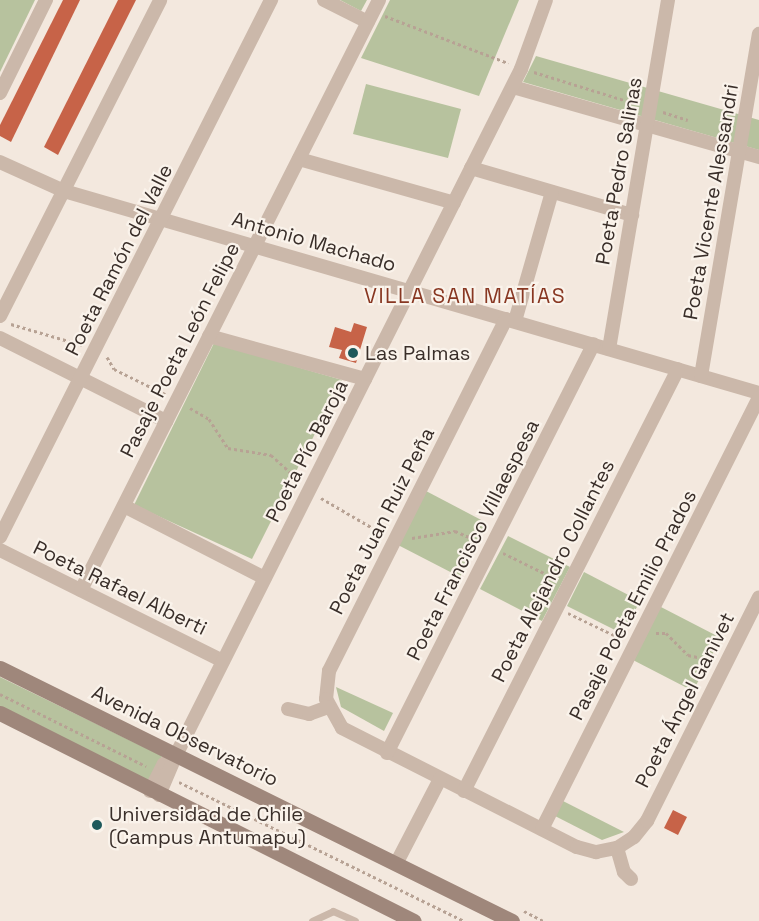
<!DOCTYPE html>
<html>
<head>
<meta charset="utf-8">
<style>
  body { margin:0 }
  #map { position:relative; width:759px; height:921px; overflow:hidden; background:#f3e8de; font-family:"Space Grotesk",sans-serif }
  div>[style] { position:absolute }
  .green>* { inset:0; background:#b7c29e }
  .building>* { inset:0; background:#c76348 }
  .path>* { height:3px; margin-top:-1.5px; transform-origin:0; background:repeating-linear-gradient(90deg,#b7a294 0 3px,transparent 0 6px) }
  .service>* { height:7px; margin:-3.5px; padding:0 3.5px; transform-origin:3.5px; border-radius:3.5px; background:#cbb8aa }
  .minor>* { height:14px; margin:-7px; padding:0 7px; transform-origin:7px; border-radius:7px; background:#cbb8aa }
  .secondary>* { height:15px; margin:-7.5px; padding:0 7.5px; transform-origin:7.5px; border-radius:7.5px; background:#9f877b }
  .dots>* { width:16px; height:16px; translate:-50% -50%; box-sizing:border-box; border:3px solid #faf3eb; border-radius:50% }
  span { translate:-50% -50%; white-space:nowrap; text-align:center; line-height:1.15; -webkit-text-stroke:4.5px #faf3eb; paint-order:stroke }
  .street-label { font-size:20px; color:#392e29 }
  .poi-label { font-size:20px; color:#392e29 }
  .left { translate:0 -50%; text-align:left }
  .neighbourhood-label { font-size:21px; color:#883722; letter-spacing:1.5px }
</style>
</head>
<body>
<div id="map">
  <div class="green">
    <i style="clip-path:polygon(0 0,35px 0,0 72px)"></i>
    <i style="clip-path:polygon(340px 0,367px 0,361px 11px)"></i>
    <i style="clip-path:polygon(390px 0,519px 0,479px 96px,361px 58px)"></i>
    <i style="clip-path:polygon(536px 56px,759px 120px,759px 150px,523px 82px)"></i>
    <i style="clip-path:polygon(366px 84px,461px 109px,448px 158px,353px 134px)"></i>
    <i style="clip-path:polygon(214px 343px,342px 380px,252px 559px,134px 505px)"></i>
    <i style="clip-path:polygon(426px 491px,487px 523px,460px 577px,398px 545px)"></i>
    <i style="clip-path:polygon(508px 536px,570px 567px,542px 621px,480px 589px)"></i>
    <i style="clip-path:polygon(584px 572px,640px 601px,623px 634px,567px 606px)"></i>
    <i style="clip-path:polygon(659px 606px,721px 638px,693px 691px,631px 659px)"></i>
    <i style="clip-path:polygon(0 677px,162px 756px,146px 787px,0 712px)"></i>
    <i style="clip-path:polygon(336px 687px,393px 713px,384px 731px,341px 707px)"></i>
    <i style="clip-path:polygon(563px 801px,624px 832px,602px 840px,555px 816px)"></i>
  </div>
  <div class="building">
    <i style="clip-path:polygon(63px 0,80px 0,11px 142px,0 136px,0 125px)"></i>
    <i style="clip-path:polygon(118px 0,136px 0,58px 155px,44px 147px)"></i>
    <i style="clip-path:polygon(354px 323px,367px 327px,356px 363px,339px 358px,342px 350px,329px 347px,335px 327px,351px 332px)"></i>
    <i style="clip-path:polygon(673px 810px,687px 817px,678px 835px,664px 828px)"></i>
  </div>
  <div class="path">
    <i style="left:385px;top:16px;width:132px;rotate:20.9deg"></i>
    <i style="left:534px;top:72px;width:108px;rotate:17.3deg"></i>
    <i style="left:663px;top:112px;width:26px;rotate:18deg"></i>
    <i style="left:11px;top:324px;width:74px;rotate:16.5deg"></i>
    <i style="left:107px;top:357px;width:14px;rotate:60deg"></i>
    <i style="left:114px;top:369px;width:57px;rotate:26.1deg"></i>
    <i style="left:190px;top:408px;width:22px;rotate:30deg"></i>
    <i style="left:209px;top:419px;width:35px;rotate:57deg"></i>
    <i style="left:228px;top:448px;width:44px;rotate:9.2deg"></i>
    <i style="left:271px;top:455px;width:39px;rotate:42deg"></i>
    <i style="left:321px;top:498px;width:72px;rotate:30.1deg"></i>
    <i style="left:412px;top:538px;width:44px;rotate:-9.2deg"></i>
    <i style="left:455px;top:531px;width:25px;rotate:23deg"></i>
    <i style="left:503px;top:553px;width:59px;rotate:26.1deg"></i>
    <i style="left:568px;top:613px;width:60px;rotate:25.7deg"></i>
    <i style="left:656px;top:633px;width:10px"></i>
    <i style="left:666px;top:633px;width:31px;rotate:45deg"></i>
    <i style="left:688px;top:655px;width:25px;rotate:12deg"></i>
    <i style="left:0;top:694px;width:163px;rotate:26.3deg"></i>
    <i style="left:179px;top:782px;width:317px;rotate:26deg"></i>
    <i style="left:524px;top:911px;width:22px;rotate:27deg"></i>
  </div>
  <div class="service">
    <i style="left:312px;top:921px;width:23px;rotate:-25deg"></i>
    <i style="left:333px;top:911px;width:24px;rotate:24deg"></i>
  </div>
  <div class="minor">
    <i style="left:324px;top:0;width:49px;rotate:26.6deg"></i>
    <i style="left:513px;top:87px;width:256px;rotate:15.9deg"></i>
    <i style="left:0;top:93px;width:104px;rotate:-63.7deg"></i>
    <i style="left:299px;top:159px;width:161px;rotate:15.8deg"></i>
    <i style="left:0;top:162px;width:70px;rotate:24.4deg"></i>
    <i style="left:64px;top:191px;width:724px;rotate:16.21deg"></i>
    <i style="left:471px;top:168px;width:168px;rotate:16.3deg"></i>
    <i style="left:0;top:316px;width:354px;rotate:-63.1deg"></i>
    <i style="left:506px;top:319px;width:394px;rotate:116.7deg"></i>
    <i style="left:329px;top:671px;width:28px;rotate:96deg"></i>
    <i style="left:326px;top:699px;width:33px;rotate:61deg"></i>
    <i style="left:342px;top:728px;width:263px;rotate:26.9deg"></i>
    <i style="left:577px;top:847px;width:20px;rotate:15deg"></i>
    <i style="left:596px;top:852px;width:21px;rotate:-11deg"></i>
    <i style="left:617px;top:848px;width:20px;rotate:-33deg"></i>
    <i style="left:634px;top:837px;width:21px;rotate:-51deg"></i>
    <i style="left:647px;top:821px;width:250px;rotate:-63.4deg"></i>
    <i style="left:515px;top:321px;width:134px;rotate:-74deg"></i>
    <i style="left:209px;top:336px;width:162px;rotate:15.4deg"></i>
    <i style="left:0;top:338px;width:186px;rotate:26.6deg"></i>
    <i style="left:609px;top:349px;width:354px;rotate:-80.4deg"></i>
    <i style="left:701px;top:376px;width:347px;rotate:-80.4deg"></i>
    <i style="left:124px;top:506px;width:158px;rotate:27.1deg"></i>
    <i style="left:0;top:537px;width:602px;rotate:-63.22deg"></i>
    <i style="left:0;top:550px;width:249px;rotate:26.5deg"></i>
    <i style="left:81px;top:590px;width:661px;rotate:-63.2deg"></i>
    <i style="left:288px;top:709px;width:22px;rotate:13deg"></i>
    <i style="left:309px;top:714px;width:20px;rotate:-20deg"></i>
    <i style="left:387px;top:753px;width:458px;rotate:-63.2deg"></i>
    <i style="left:150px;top:791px;width:30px;rotate:-63deg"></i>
    <i style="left:164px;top:764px;width:10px;rotate:-37deg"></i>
    <i style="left:464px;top:791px;width:473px;rotate:-63.1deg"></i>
    <i style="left:159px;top:795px;width:43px;rotate:-67deg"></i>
    <i style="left:176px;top:755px;width:768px;rotate:-63.3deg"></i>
    <i style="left:521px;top:69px;width:73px;rotate:-70.1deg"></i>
    <i style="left:542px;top:829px;width:483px;rotate:-63.3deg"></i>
    <i style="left:617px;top:848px;width:25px;rotate:74deg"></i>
    <i style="left:624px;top:872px;width:10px;rotate:45deg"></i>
    <i style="left:396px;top:864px;width:96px;rotate:-62.6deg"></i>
  </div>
  <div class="secondary">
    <i style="left:0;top:668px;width:571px;rotate:26.3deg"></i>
    <i style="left:0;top:713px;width:463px;rotate:26.7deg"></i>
  </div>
  <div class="dots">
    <i style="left:353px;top:353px;background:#1e595b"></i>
    <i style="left:97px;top:825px;background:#1e595b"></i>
  </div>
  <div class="street-label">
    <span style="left:619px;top:171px;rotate:-80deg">Poeta Pedro Salinas</span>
    <span style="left:711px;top:202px;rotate:-80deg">Poeta Vicente Alessandri</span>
    <span style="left:314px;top:242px;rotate:16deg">Antonio Machado</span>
    <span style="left:119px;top:260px;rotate:-63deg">Poeta Ramón del Valle</span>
    <span style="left:180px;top:350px;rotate:-63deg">Pasaje Poeta León Felipe</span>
    <span style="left:307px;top:451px;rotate:-63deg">Poeta Pío Baroja</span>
    <span style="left:382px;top:521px;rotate:-63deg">Poeta Juan Ruiz Peña</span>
    <span style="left:473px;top:540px;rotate:-63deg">Poeta Francisco Villaespesa</span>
    <span style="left:553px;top:571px;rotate:-63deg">Poeta Alejandro Collantes</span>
    <span style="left:120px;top:588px;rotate:26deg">Poeta Rafael Alberti</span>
    <span style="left:633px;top:605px;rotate:-63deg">Pasaje Poeta Emilio Prados</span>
    <span style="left:685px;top:700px;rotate:-63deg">Poeta Ángel Ganivet</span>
    <span style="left:185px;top:736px;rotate:26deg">Avenida Observatorio</span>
  </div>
  <div class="poi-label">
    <span class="left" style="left:365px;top:353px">Las Palmas</span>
    <span class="left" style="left:109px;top:826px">Universidad de Chile<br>(Campus Antumapu)</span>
  </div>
  <div class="neighbourhood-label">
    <span style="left:465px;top:296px">VILLA SAN MATÍAS</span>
  </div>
</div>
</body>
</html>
